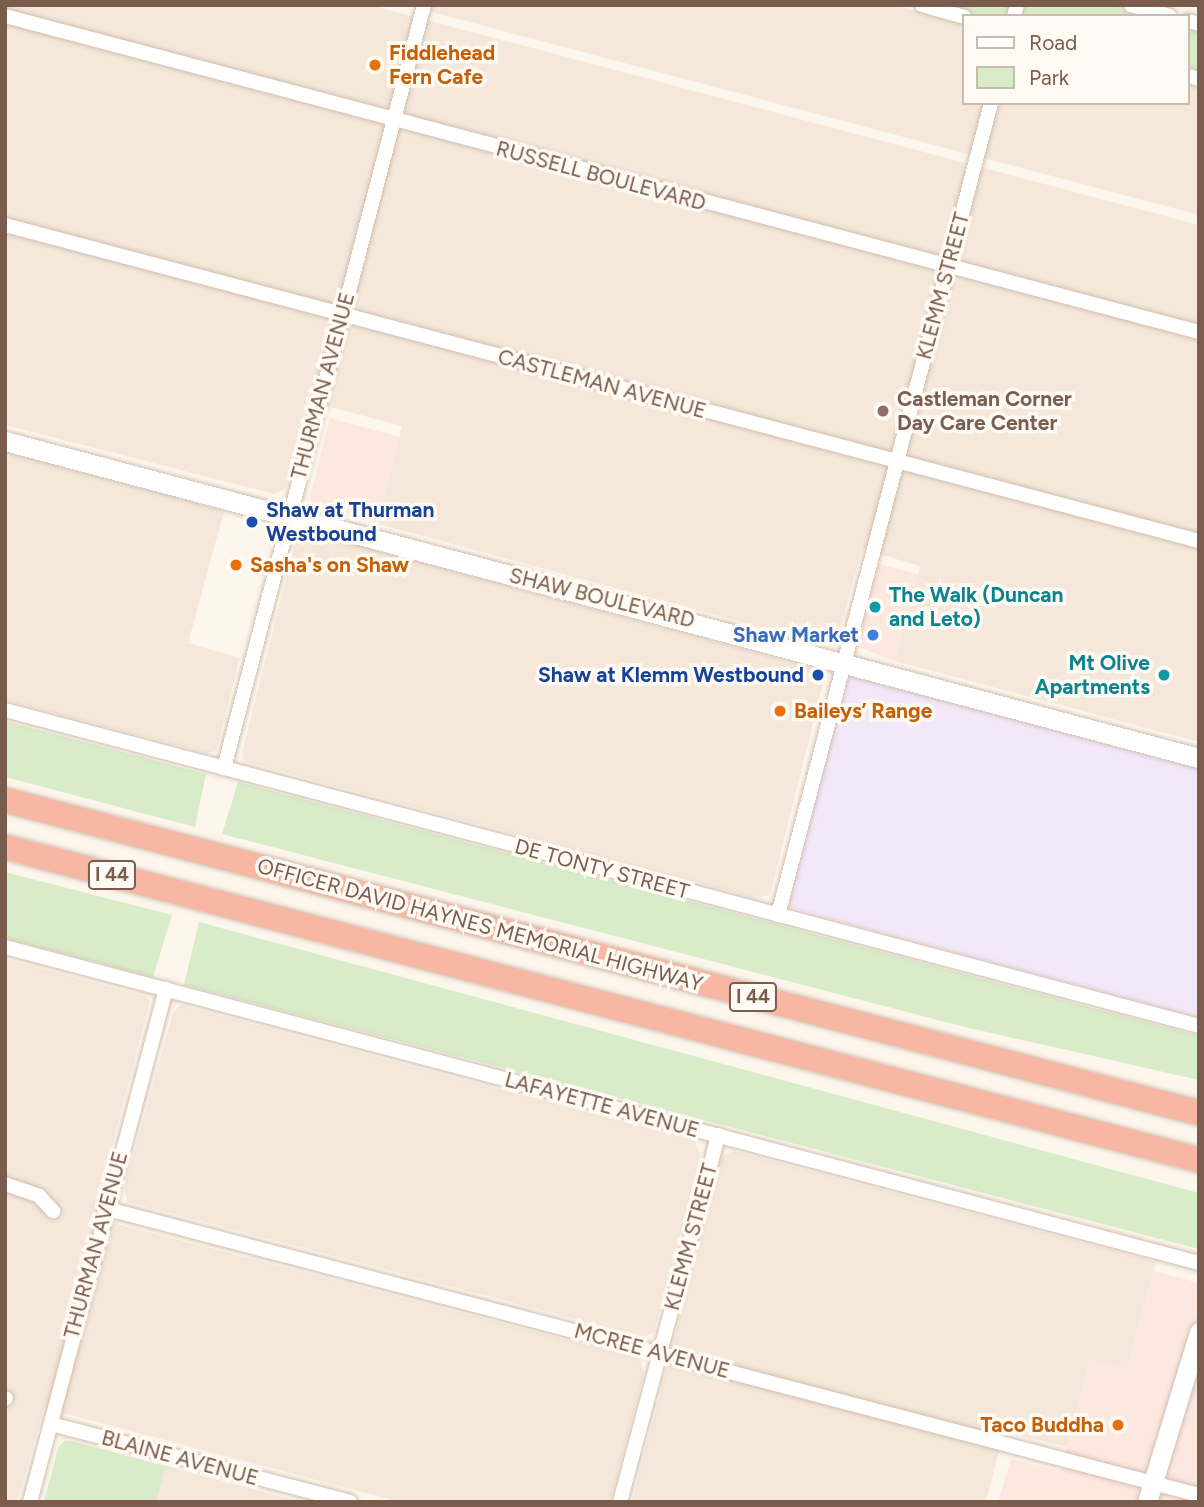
<!DOCTYPE html>
<html>
<head>
<meta charset="utf-8">
<style>
  body { margin:0 }
  #map { position:relative; width:1204px; height:1507px; overflow:hidden; background:#fdf6ec; font-family:Figtree,sans-serif }
  div>[style] { position:absolute }
  .residential>* { inset:0; background:#f5e8da }
  .commercial>* { inset:0; background:#fde8e0 }
  .education>* { inset:0; background:#f3e8fa }
  .green>* { inset:0; background:#d8ecc9 }
  .roads { filter:drop-shadow(0 0 2px #d1beb0) drop-shadow(0 0 2px #d1beb0) }
  .street>* { height:14px; margin:-7px; padding:0 7px; transform-origin:7px; border-radius:7px; background:#fff }
  .secondary>* { height:19px; margin:-9.5px; padding:0 9.5px; transform-origin:9.5px; border-radius:9.5px; background:#fff }
  .highway>* { height:24px; margin:-12px; padding:0 12px; transform-origin:12px; border-radius:12px; background:#f7b7a3 }
  .dots>* { width:19px; height:19px; translate:-50% -50%; box-sizing:border-box; border:4px solid #fffaf3; border-radius:50% }
  span { translate:-50% -50%; white-space:nowrap; text-align:center; line-height:1.15; -webkit-text-stroke:7px #fffaf3; paint-order:stroke }
  .shield-label span { padding:2px 5px; background:#fffaf3; border:2px solid; border-radius:5px; -webkit-text-stroke-width:0 }
  .shield-label { font-size:19px; color:#7a5c4d; font-weight:700 }
  .food-label { font-size:21px; color:#c56008; font-weight:700 }
  .left { translate:0 -50%; text-align:left }
  .right { translate:-100% -50%; text-align:right }
  .street-label { font-size:21px; color:#7a5c4d }
  .education-label { font-size:21px; color:#785e54; font-weight:700 }
  .transit-label { font-size:21px; color:#164399; font-weight:700 }
  .culture-label { font-size:21px; color:#0d838f; font-weight:700 }
  .shop-label { font-size:21px; color:#366cbe; font-weight:700 }
  .frame { position:absolute; inset:0; border:7px solid #7a5c4d; pointer-events:none }
  .legend { position:absolute; left:962px; top:14px; width:228px; height:91px; box-sizing:border-box; background:#fffaf3; border:2px solid #cabbb1; margin:0; padding:9px 12px; list-style:none; font-size:21px; color:#7a5c4d }
  .legend li { display:flex; align-items:center; gap:14px; height:35px }
  .legend b { width:35px; border:2px solid #cabbb1 }
</style>
</head>
<body>
<div id="map">
  <div class="residential">
    <i style="clip-path:polygon(5px 5px,370px 5px,1199px 225px,1199px 742px,895px 661px,920px 566px,862px 549px,837px 639px,827px 645px,378px 524px,402px 426px,308px 401px,286px 488px,274px 494px,5px 425px)"></i>
    <i style="clip-path:polygon(405px 5px,894px 5px,964px 24px,964px 103px,1188px 103px,1188px 83px,1199px 86px,1199px 215px)"></i>
    <i style="clip-path:polygon(5px 452px,224px 511px,188px 643px,240px 658px,216px 751px,207px 753px,5px 700px)"></i>
    <i style="clip-path:polygon(307px 532px,826px 672px,770px 895px,755px 898px,243px 761px,242px 753px,296px 540px)"></i>
    <i style="clip-path:polygon(5px 959px,145px 996px,150px 1001px,93px 1218px,640px 1359px,644px 1373px,610px 1502px,400px 1502px,44px 1408px,17px 1502px,5px 1502px)"></i>
    <i style="clip-path:polygon(180px 1005px,695px 1141px,701px 1157px,654px 1332px,644px 1337px,128px 1202px,124px 1189px,173px 1013px)"></i>
    <i style="clip-path:polygon(733px 1151px,1156px 1262px,1127px 1370px,1090px 1360px,1067px 1447px,1004px 1432px,986px 1502px,632px 1502px,722px 1156px)"></i>
    <i style="clip-path:polygon(165px 1466px,302px 1502px,156px 1502px)"></i>
  </div>
  <div class="commercial">
    <i style="clip-path:polygon(330px 418px,400px 437px,378px 524px,309px 501px)"></i>
    <i style="clip-path:polygon(879px 564px,918px 574px,895px 661px,858px 647px)"></i>
    <i style="clip-path:polygon(1154px 1271px,1199px 1283px,1199px 1502px,998px 1502px,1011px 1459px,1061px 1471px,1090px 1360px,1127px 1369px)"></i>
  </div>
  <div class="education">
    <i style="clip-path:polygon(856px 677px,1199px 769px,1199px 1018px,791px 908px,788px 901px,845px 688px,849px 678px)"></i>
  </div>
  <div class="green">
    <i style="clip-path:polygon(922px 5px,1131px 5px,1169px 16px,964px 16px)"></i>
    <i style="clip-path:polygon(1188px 21px,1199px 24px,1199px 79px,1188px 76px)"></i>
    <i style="clip-path:polygon(5px 721px,206px 774px,195px 827px,5px 777px)"></i>
    <i style="clip-path:polygon(238px 782px,1199px 1036px,1199px 1080px,961px 1026px,222px 834px)"></i>
    <i style="clip-path:polygon(5px 872px,172px 915px,153px 977px,5px 938px)"></i>
    <i style="clip-path:polygon(199px 922px,1199px 1193px,1199px 1249px,184px 985px)"></i>
    <i style="clip-path:polygon(65px 1440px,71px 1441px,176px 1469px,165px 1468px,156px 1502px,44px 1502px,58px 1448px)"></i>
  </div>
  <div class="roads">
    <div class="street">
      <i style="left:922px;top:5px;width:44px;rotate:15.9deg"></i>
      <i style="left:1131px;top:5px;width:40px;rotate:16deg"></i>
      <i style="left:5px;top:16px;width:1235px;rotate:14.82deg"></i>
      <i style="left:1014px;top:16px;width:11px;rotate:-75deg"></i>
      <i style="left:1188px;top:21px;width:11px;rotate:15deg"></i>
      <i style="left:1188px;top:76px;width:11px;rotate:15deg"></i>
      <i style="left:5px;top:225px;width:1235px;rotate:14.82deg"></i>
      <i style="left:5px;top:710px;width:1235px;rotate:14.82deg"></i>
      <i style="left:224px;top:768px;width:789px;rotate:-75.31deg"></i>
      <i style="left:778px;top:915px;width:839px;rotate:-75.3deg"></i>
      <i style="left:5px;top:947px;width:1235px;rotate:14.82deg"></i>
      <i style="left:5px;top:1184px;width:36px;rotate:19deg"></i>
      <i style="left:39px;top:1196px;width:21px;rotate:47deg"></i>
      <i style="left:104px;top:1208px;width:1132px;rotate:14.69deg"></i>
      <i style="left:5px;top:1399px;width:1px;rotate:-45deg"></i>
      <i style="left:51px;top:1424px;width:309px;rotate:14.6deg"></i>
      <i style="left:30px;top:1502px;width:531px;rotate:-75.15deg"></i>
      <i style="left:620px;top:1502px;width:380px;rotate:-75deg"></i>
    </div>
    <div class="secondary">
      <i style="left:5px;top:441px;width:1235px;rotate:14.87deg"></i>
      <i style="left:1147px;top:1502px;width:178px;rotate:-73deg"></i>
    </div>
    <div class="highway">
      <i style="left:5px;top:800px;width:1234px;rotate:14.69deg"></i>
      <i style="left:5px;top:847px;width:1234px;rotate:14.69deg"></i>
    </div>
  </div>
  <div class="dots">
    <i style="left:375px;top:65px;background:#e8710a"></i>
    <i style="left:883px;top:411px;background:#8d6e63"></i>
    <i style="left:252px;top:522px;background:#1a4fb4"></i>
    <i style="left:236px;top:565px;background:#e8710a"></i>
    <i style="left:875px;top:607px;background:#0f9aa8"></i>
    <i style="left:873px;top:635px;background:#3f7fe0"></i>
    <i style="left:818px;top:675px;background:#1a4fb4"></i>
    <i style="left:1164px;top:675px;background:#0f9aa8"></i>
    <i style="left:780px;top:711px;background:#e8710a"></i>
    <i style="left:1118px;top:1425px;background:#e8710a"></i>
  </div>
  <div class="shield-label">
    <span style="left:112px;top:875px">I 44</span>
    <span style="left:753px;top:997px">I 44</span>
  </div>
  <div class="food-label">
    <span class="left" style="left:389px;top:65px">Fiddlehead<br>Fern Cafe</span>
    <span class="left" style="left:250px;top:565px">Sasha's on Shaw</span>
    <span class="left" style="left:794px;top:711px">Baileys’ Range</span>
    <span class="right" style="left:1104px;top:1425px">Taco Buddha</span>
  </div>
  <div class="street-label">
    <span style="left:601px;top:176px;rotate:15deg">RUSSELL BOULEVARD</span>
    <span style="left:943px;top:286px;rotate:-75deg">KLEMM STREET</span>
    <span style="left:602px;top:384px;rotate:15deg">CASTLEMAN AVENUE</span>
    <span style="left:323px;top:386px;rotate:-75deg">THURMAN AVENUE</span>
    <span style="left:602px;top:598px;rotate:14deg">SHAW BOULEVARD</span>
    <span style="left:602px;top:869px;rotate:15deg">DE TONTY STREET</span>
    <span style="left:480px;top:925px;rotate:15deg">OFFICER DAVID HAYNES MEMORIAL HIGHWAY</span>
    <span style="left:602px;top:1105px;rotate:15deg">LAFAYETTE AVENUE</span>
    <span style="left:691px;top:1237px;rotate:-75deg">KLEMM STREET</span>
    <span style="left:96px;top:1245px;rotate:-75deg">THURMAN AVENUE</span>
    <span style="left:652px;top:1351px;rotate:15deg">MCREE AVENUE</span>
    <span style="left:180px;top:1458px;rotate:15deg">BLAINE AVENUE</span>
  </div>
  <div class="education-label">
    <span class="left" style="left:897px;top:411px">Castleman Corner<br>Day Care Center</span>
  </div>
  <div class="transit-label">
    <span class="left" style="left:266px;top:522px">Shaw at Thurman<br>Westbound</span>
    <span class="right" style="left:804px;top:675px">Shaw at Klemm Westbound</span>
  </div>
  <div class="culture-label">
    <span class="left" style="left:889px;top:607px">The Walk (Duncan<br>and Leto)</span>
    <span class="right" style="left:1150px;top:675px">Mt Olive<br>Apartments</span>
  </div>
  <div class="shop-label">
    <span class="right" style="left:859px;top:635px">Shaw Market</span>
  </div>
  <div class="frame"></div>
  <ul class="legend">
  <li><b style="height:9px;background:#fff"></b>Road</li>
  <li><b style="height:19px;background:#d8ecc9"></b>Park</li>
  </ul>
</div>
</body>
</html>
